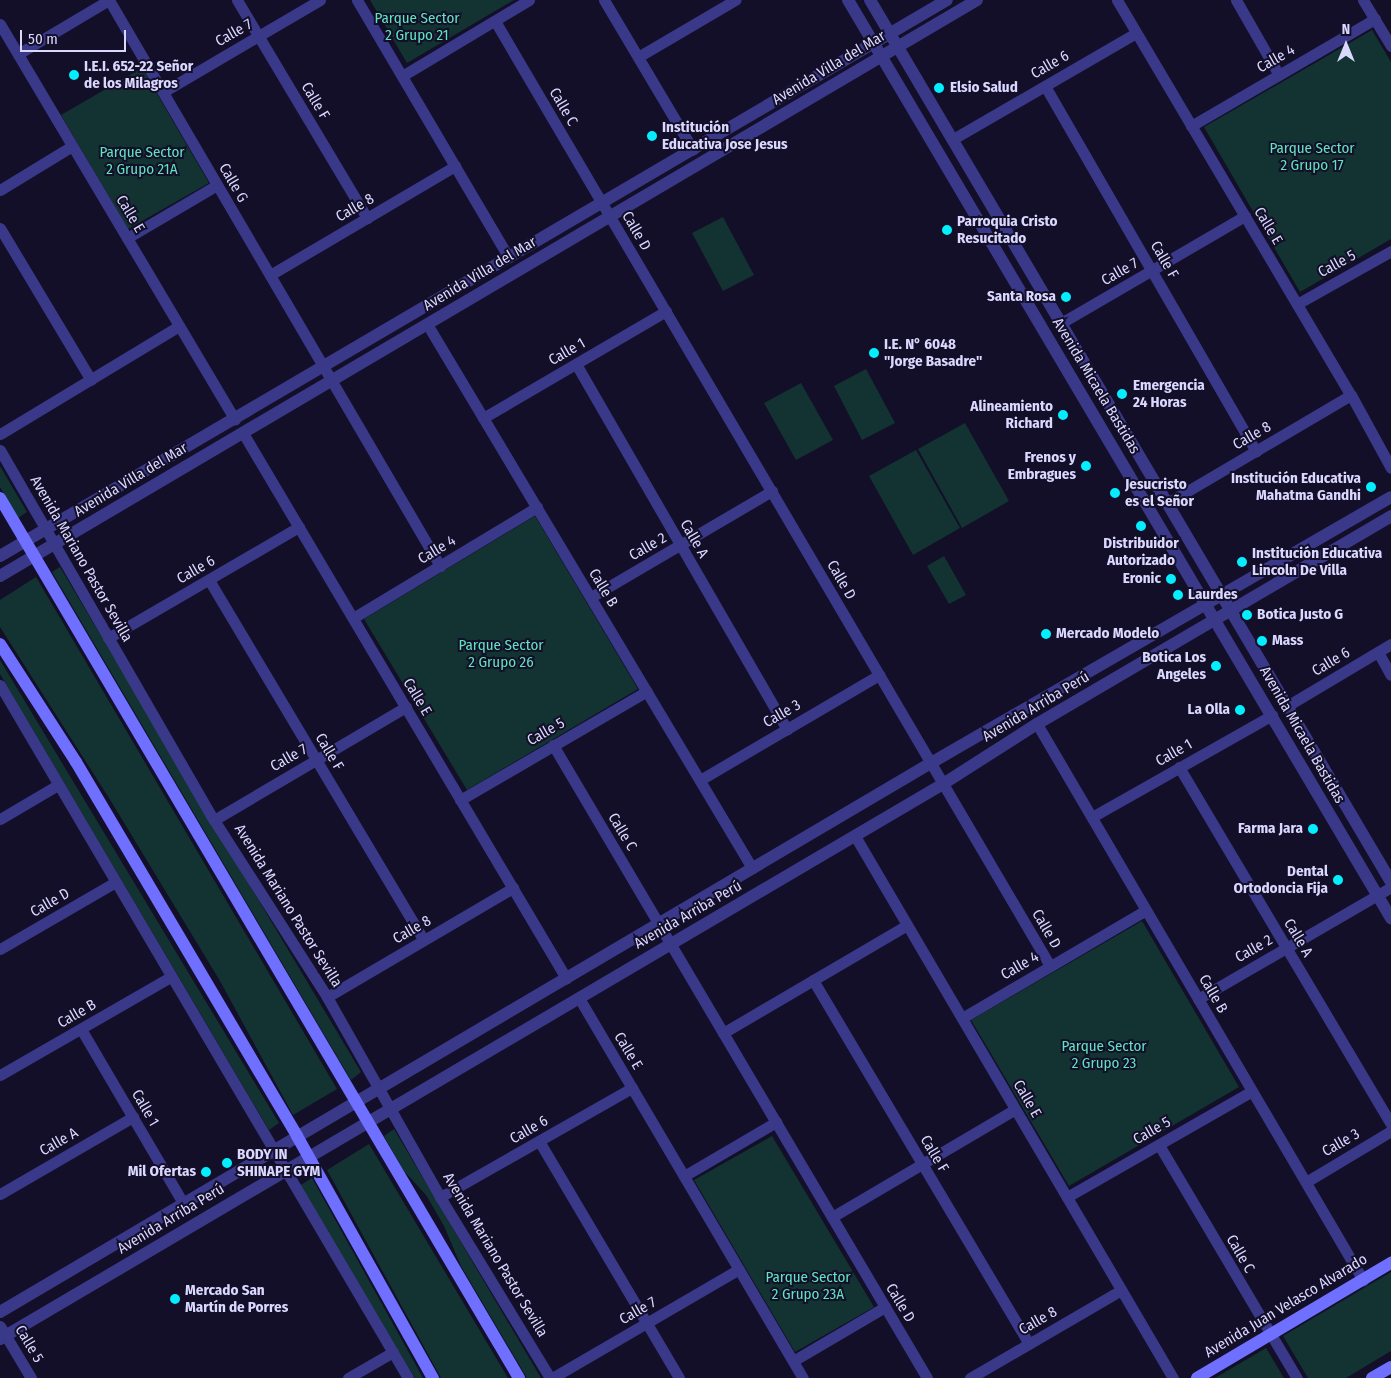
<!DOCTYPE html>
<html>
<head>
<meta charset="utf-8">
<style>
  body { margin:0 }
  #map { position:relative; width:1391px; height:1378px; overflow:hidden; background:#130f29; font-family:"Fira Sans Condensed",sans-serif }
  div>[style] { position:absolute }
  .green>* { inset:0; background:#123331 }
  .minor>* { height:11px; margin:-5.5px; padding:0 5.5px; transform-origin:5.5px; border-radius:5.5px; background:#3a3989 }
  .tertiary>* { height:12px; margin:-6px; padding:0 6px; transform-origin:6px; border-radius:6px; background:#3a3989 }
  .secondary>* { height:12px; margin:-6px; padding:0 6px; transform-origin:6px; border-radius:6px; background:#6f70ff }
  .dots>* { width:14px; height:14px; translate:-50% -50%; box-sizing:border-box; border:2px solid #130f29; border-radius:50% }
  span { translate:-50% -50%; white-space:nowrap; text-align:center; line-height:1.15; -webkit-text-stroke:4px #130f29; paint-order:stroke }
  .park-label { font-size:15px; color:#5fe4be }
  .street-label { font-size:15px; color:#dbd8ff }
  .poi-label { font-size:15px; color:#dbd8ff; font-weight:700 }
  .left { translate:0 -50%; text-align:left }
  .right { translate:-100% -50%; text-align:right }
  .north { position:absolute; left:1321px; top:20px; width:50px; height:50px; -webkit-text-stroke:4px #130f29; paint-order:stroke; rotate:0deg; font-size:14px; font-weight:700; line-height:20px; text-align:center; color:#dbd8ff }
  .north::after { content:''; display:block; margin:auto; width:18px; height:22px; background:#dbd8ff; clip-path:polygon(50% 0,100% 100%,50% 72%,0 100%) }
  .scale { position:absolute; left:20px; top:30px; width:106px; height:22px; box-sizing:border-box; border:2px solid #dbd8ff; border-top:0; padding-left:6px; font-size:15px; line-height:18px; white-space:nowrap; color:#dbd8ff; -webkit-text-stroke:4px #130f29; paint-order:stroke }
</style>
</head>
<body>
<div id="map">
  <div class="green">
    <i style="clip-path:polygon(370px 0,514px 0,407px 63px)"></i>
    <i style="clip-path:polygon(1372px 30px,1391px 62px,1391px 239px,1300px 292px,1204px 127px)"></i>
    <i style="clip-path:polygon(142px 68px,209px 183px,128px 229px,61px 115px)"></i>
    <i style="clip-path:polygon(723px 217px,754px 275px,723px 291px,692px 233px)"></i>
    <i style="clip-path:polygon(866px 369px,895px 423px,862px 440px,834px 386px)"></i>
    <i style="clip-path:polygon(801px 383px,833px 440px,796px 460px,764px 403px)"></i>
    <i style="clip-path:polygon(965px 423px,1009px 501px,962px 528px,918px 449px)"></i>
    <i style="clip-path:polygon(916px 450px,960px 528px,913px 555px,869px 476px)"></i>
    <i style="clip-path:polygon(0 466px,27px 512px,18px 518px,0 487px)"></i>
    <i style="clip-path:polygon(535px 516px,638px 689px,467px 790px,364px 619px)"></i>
    <i style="clip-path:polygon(944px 556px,966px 595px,949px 604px,927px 566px)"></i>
    <i style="clip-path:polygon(60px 567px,361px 1072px,351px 1080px,52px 572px)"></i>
    <i style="clip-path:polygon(36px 577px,337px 1089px,293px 1115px,220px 981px,109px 798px,0 627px,0 600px)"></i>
    <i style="clip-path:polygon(0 660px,279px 1123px,269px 1130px,0 674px)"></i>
    <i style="clip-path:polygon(1142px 921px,1239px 1087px,1069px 1186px,971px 1020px)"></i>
    <i style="clip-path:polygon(394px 1129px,541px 1378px,527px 1378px,461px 1266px,444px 1226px,426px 1195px,404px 1171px,384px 1136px)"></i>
    <i style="clip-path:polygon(772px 1136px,874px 1307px,795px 1352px,694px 1180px)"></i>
    <i style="clip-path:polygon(369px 1144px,508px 1378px,441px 1378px,327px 1170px)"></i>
    <i style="clip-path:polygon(312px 1178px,423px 1378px,415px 1378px,299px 1186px)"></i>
    <i style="clip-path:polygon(1391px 1272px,1391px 1351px,1346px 1378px,1308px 1378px,1283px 1336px)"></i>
    <i style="clip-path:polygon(1266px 1348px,1284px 1378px,1215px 1378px)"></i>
  </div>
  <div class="minor">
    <i style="left:109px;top:0;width:656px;rotate:59.68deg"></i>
    <i style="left:237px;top:0;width:254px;rotate:59.2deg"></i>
    <i style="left:357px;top:0;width:299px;rotate:59.5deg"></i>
    <i style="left:604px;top:0;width:174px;rotate:59.3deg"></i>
    <i style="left:1117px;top:0;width:459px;rotate:59.4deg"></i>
    <i style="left:1351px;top:395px;width:83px;rotate:61.3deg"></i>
    <i style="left:1236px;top:0;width:86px;rotate:60.2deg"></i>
    <i style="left:1363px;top:0;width:54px;rotate:58.7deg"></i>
    <i style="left:495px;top:21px;width:1096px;rotate:59.57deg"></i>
    <i style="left:0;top:24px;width:460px;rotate:59.3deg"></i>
    <i style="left:18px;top:54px;width:106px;rotate:-30.7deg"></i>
    <i style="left:638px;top:57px;width:113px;rotate:-30.4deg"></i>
    <i style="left:402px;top:76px;width:148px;rotate:-30.9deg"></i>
    <i style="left:1045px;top:86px;width:422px;rotate:60deg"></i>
    <i style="left:163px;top:92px;width:182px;rotate:-30.4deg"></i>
    <i style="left:1191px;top:126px;width:213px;rotate:-30.2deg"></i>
    <i style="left:953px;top:139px;width:211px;rotate:-30.1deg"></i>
    <i style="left:0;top:190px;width:84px;rotate:-31.4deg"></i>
    <i style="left:0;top:228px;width:177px;rotate:59.1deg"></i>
    <i style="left:127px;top:238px;width:104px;rotate:-30.5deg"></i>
    <i style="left:270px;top:275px;width:215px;rotate:-30.5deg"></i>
    <i style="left:1297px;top:304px;width:108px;rotate:-29.4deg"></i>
    <i style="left:1061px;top:323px;width:213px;rotate:-30.2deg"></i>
    <i style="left:427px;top:324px;width:634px;rotate:59.14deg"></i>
    <i style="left:576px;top:364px;width:422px;rotate:60deg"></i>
    <i style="left:483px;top:418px;width:212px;rotate:-30.3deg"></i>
    <i style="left:243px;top:433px;width:634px;rotate:59.35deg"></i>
    <i style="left:0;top:434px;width:209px;rotate:-31.1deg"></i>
    <i style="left:0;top:450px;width:427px;rotate:60deg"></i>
    <i style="left:214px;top:820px;width:210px;rotate:57.4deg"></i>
    <i style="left:327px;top:997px;width:230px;rotate:60.5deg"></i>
    <i style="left:440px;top:1197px;width:212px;rotate:58.7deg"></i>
    <i style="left:1169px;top:502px;width:211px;rotate:-30.5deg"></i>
    <i style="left:209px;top:580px;width:419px;rotate:59.2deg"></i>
    <i style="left:591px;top:597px;width:210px;rotate:-30.4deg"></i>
    <i style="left:353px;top:618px;width:215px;rotate:-31.1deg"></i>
    <i style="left:108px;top:638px;width:221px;rotate:-30.2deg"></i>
    <i style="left:1378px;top:652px;width:26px;rotate:61deg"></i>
    <i style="left:0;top:685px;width:804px;rotate:59.51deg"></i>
    <i style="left:1287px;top:706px;width:121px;rotate:-30.8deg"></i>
    <i style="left:1037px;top:724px;width:645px;rotate:59.62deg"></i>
    <i style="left:553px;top:745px;width:735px;rotate:59.42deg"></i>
    <i style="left:1179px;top:767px;width:415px;rotate:59.3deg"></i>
    <i style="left:700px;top:780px;width:208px;rotate:-30.4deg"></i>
    <i style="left:460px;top:800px;width:216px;rotate:-30.2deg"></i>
    <i style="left:1092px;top:817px;width:207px;rotate:-29.5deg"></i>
    <i style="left:0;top:819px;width:67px;rotate:-30.4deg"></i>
    <i style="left:214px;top:820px;width:223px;rotate:-30.5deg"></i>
    <i style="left:855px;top:836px;width:628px;rotate:59.6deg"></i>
    <i style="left:0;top:949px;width:132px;rotate:-30.1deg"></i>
    <i style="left:813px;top:980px;width:423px;rotate:59.3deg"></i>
    <i style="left:327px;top:997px;width:216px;rotate:-30.4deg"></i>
    <i style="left:579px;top:998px;width:441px;rotate:59.5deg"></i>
    <i style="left:1198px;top:999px;width:223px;rotate:-30.1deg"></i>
    <i style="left:962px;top:1018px;width:213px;rotate:-30.4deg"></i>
    <i style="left:81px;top:1029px;width:202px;rotate:59.6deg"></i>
    <i style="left:723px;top:1033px;width:213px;rotate:-30.4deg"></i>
    <i style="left:0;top:1075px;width:195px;rotate:-29.9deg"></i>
    <i style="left:539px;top:1141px;width:275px;rotate:59.4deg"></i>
    <i style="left:1159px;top:1145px;width:271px;rotate:59.4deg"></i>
    <i style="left:684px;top:1176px;width:107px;rotate:-30.4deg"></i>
    <i style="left:1306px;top:1182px;width:99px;rotate:-31deg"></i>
    <i style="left:0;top:1194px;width:154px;rotate:-30.1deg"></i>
    <i style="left:440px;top:1197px;width:221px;rotate:-29.6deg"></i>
    <i style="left:1067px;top:1197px;width:213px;rotate:-29.8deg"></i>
    <i style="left:832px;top:1217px;width:212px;rotate:-30.5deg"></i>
    <i style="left:0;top:1326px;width:61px;rotate:59.2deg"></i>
    <i style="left:793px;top:1361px;width:107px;rotate:-30.4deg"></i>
    <i style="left:348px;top:1378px;width:52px;rotate:-30deg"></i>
    <i style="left:552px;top:1378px;width:216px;rotate:-30.2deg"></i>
    <i style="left:970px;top:1378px;width:175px;rotate:-30.2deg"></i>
  </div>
  <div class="tertiary">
    <i style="left:848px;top:0;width:1067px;rotate:59.4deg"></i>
    <i style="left:870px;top:0;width:1024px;rotate:59.43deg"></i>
    <i style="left:0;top:556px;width:1098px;rotate:-30.42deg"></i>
    <i style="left:0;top:576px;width:1134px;rotate:-30.52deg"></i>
    <i style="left:0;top:1312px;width:1081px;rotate:-30.53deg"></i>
    <i style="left:931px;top:763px;width:531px;rotate:-30.04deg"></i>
    <i style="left:0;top:1339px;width:1094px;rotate:-30.48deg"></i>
    <i style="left:943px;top:784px;width:112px;rotate:-32.6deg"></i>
    <i style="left:1037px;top:724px;width:411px;rotate:-30.4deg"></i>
  </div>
  <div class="secondary">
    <i style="left:0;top:498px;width:1022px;rotate:59.47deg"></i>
    <i style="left:0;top:644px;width:140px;rotate:57.2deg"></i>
    <i style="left:76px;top:762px;width:434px;rotate:59.4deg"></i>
    <i style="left:297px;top:1136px;width:278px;rotate:60.7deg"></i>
    <i style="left:1197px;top:1378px;width:226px;rotate:-30.7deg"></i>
    <i style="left:1372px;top:1378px;width:22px;rotate:-30deg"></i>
  </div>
  <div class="dots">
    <i style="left:74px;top:75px;background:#04eeff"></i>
    <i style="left:939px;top:88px;background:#04eeff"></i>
    <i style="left:652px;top:136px;background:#04eeff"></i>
    <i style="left:947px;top:230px;background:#04eeff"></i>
    <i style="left:1066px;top:297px;background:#04eeff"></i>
    <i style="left:874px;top:353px;background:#04eeff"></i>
    <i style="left:1122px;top:394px;background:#04eeff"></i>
    <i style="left:1063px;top:415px;background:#04eeff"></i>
    <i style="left:1086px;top:466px;background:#04eeff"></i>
    <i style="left:1371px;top:487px;background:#04eeff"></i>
    <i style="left:1115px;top:493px;background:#04eeff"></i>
    <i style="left:1141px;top:526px;background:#04eeff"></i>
    <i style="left:1242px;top:562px;background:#04eeff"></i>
    <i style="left:1171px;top:579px;background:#04eeff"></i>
    <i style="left:1178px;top:595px;background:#04eeff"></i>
    <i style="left:1247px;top:615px;background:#04eeff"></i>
    <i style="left:1046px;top:634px;background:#04eeff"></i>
    <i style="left:1262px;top:641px;background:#04eeff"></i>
    <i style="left:1216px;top:666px;background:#04eeff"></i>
    <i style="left:1240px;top:710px;background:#04eeff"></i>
    <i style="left:1313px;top:829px;background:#04eeff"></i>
    <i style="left:1338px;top:880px;background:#04eeff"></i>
    <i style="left:227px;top:1163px;background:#04eeff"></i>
    <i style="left:206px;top:1172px;background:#04eeff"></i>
    <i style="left:175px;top:1299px;background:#04eeff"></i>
  </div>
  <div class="park-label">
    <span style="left:417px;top:27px">Parque Sector<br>2 Grupo 21</span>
    <span style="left:1312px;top:157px">Parque Sector<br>2 Grupo 17</span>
    <span style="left:142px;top:161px">Parque Sector<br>2 Grupo 21A</span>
    <span style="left:501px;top:654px">Parque Sector<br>2 Grupo 26</span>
    <span style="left:1104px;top:1055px">Parque Sector<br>2 Grupo 23</span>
    <span style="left:808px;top:1286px">Parque Sector<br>2 Grupo 23A</span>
  </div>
  <div class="street-label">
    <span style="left:234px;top:33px;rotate:-30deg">Calle 7</span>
    <span style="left:1276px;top:59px;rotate:-30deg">Calle 4</span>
    <span style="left:1050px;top:65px;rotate:-30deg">Calle 6</span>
    <span style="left:829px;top:68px;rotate:-31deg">Avenida Villa del Mar</span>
    <span style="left:315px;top:101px;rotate:59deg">Calle F</span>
    <span style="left:563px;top:107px;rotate:60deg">Calle C</span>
    <span style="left:233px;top:183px;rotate:60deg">Calle G</span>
    <span style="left:355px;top:208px;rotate:-30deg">Calle 8</span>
    <span style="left:130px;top:214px;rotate:59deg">Calle E</span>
    <span style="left:1268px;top:226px;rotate:59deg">Calle E</span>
    <span style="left:636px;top:231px;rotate:60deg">Calle D</span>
    <span style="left:1164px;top:260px;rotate:60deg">Calle F</span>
    <span style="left:1337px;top:264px;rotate:-29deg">Calle 5</span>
    <span style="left:1120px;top:272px;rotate:-30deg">Calle 7</span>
    <span style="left:480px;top:274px;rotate:-31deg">Avenida Villa del Mar</span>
    <span style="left:567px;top:352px;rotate:-30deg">Calle 1</span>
    <span style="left:1096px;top:386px;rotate:59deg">Avenida Micaela Bastidas</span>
    <span style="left:1252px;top:436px;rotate:-30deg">Calle 8</span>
    <span style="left:131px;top:480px;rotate:-31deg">Avenida Villa del Mar</span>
    <span style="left:694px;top:539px;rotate:60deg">Calle A</span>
    <span style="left:648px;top:547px;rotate:-30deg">Calle 2</span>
    <span style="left:437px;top:550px;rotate:-31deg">Calle 4</span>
    <span style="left:81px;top:559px;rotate:60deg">Avenida Mariano Pastor Sevilla</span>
    <span style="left:196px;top:570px;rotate:-30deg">Calle 6</span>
    <span style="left:841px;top:580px;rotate:60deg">Calle D</span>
    <span style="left:603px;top:588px;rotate:59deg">Calle B</span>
    <span style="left:1331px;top:662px;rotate:-31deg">Calle 6</span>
    <span style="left:417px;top:697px;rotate:59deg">Calle E</span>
    <span style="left:1036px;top:707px;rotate:-31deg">Avenida Arriba Perú</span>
    <span style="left:782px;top:714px;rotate:-30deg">Calle 3</span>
    <span style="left:546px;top:732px;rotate:-30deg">Calle 5</span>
    <span style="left:1302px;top:735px;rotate:60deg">Avenida Micaela Bastidas</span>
    <span style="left:329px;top:752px;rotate:59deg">Calle F</span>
    <span style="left:1174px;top:753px;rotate:-30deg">Calle 1</span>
    <span style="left:289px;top:758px;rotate:-30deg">Calle 7</span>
    <span style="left:622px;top:832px;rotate:59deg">Calle C</span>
    <span style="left:50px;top:903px;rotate:-30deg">Calle D</span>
    <span style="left:288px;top:906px;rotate:58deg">Avenida Mariano Pastor Sevilla</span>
    <span style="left:688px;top:915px;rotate:-30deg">Avenida Arriba Perú</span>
    <span style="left:1046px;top:929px;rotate:60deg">Calle D</span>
    <span style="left:412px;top:930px;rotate:-30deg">Calle 8</span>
    <span style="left:1298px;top:938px;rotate:59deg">Calle A</span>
    <span style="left:1254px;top:949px;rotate:-30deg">Calle 2</span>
    <span style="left:1020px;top:966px;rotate:-30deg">Calle 4</span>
    <span style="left:1213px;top:994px;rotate:60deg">Calle B</span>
    <span style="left:77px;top:1014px;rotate:-30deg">Calle B</span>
    <span style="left:628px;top:1051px;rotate:59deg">Calle E</span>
    <span style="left:1027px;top:1099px;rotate:60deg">Calle E</span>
    <span style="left:145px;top:1108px;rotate:60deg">Calle 1</span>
    <span style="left:529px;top:1130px;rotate:-30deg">Calle 6</span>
    <span style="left:1152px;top:1131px;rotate:-30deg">Calle 5</span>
    <span style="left:59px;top:1142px;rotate:-30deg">Calle A</span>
    <span style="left:1341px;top:1143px;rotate:-30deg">Calle 3</span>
    <span style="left:934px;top:1154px;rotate:59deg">Calle F</span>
    <span style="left:171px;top:1219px;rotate:-31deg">Avenida Arriba Perú</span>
    <span style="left:1240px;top:1254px;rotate:60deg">Calle C</span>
    <span style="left:495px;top:1255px;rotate:59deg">Avenida Mariano Pastor Sevilla</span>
    <span style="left:900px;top:1303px;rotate:59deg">Calle D</span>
    <span style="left:1286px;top:1306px;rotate:-31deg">Avenida Juan Velasco Alvarado</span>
    <span style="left:638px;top:1311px;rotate:-30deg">Calle 7</span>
    <span style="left:1038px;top:1321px;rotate:-30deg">Calle 8</span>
    <span style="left:29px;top:1344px;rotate:59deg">Calle 5</span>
  </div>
  <div class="poi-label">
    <span class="left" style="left:84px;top:75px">I.E.I. 652-22 Señor<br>de los Milagros</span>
    <span class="left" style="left:950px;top:88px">Elsio Salud</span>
    <span class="left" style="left:662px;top:136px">Institución<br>Educativa Jose Jesus</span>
    <span class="left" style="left:957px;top:230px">Parroquia Cristo<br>Resucitado</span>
    <span class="right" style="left:1056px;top:297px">Santa Rosa</span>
    <span class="left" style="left:884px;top:353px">I.E. N° 6048<br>"Jorge Basadre"</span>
    <span class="left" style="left:1133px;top:394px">Emergencia<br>24 Horas</span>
    <span class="right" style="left:1053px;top:415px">Alineamiento<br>Richard</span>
    <span class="right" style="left:1076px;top:466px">Frenos y<br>Embragues</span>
    <span class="right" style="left:1361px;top:487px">Institución Educativa<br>Mahatma Gandhi</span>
    <span class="left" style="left:1125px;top:493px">Jesucristo<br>es el Señor</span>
    <span style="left:1141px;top:552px">Distribuidor<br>Autorizado</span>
    <span class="left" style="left:1252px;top:562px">Institución Educativa<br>Lincoln De Villa</span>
    <span class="right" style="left:1161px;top:579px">Eronic</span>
    <span class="left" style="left:1188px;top:595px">Laurdes</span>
    <span class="left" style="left:1257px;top:615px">Botica Justo G</span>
    <span class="left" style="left:1056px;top:634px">Mercado Modelo</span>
    <span class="left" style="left:1272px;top:641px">Mass</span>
    <span class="right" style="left:1206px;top:666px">Botica Los<br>Angeles</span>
    <span class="right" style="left:1230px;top:710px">La Olla</span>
    <span class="right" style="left:1303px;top:829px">Farma Jara</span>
    <span class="right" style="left:1328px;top:880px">Dental<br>Ortodoncia Fija</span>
    <span class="left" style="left:237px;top:1163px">BODY IN<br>SHINAPE GYM</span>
    <span class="right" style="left:196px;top:1172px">Mil Ofertas</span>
    <span class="left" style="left:185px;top:1299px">Mercado San<br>Martín de Porres</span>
  </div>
  <div class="north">N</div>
  <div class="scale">50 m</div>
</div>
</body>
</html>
